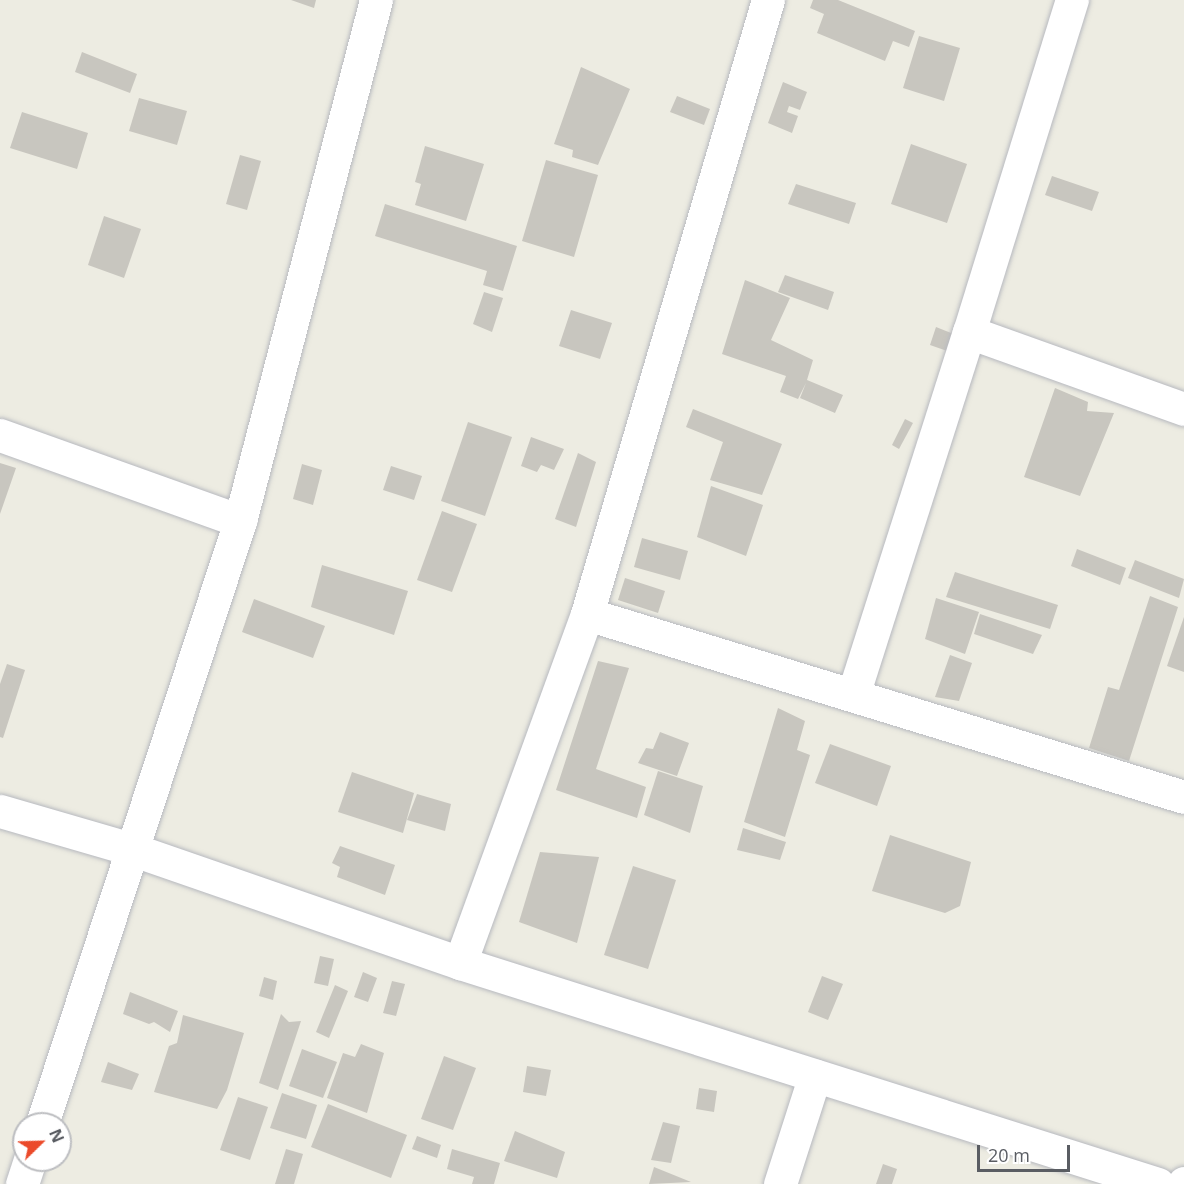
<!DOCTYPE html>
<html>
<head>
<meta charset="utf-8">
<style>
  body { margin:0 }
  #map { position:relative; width:1184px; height:1184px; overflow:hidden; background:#edece2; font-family:"Open Sans",sans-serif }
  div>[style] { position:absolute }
  .building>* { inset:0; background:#c8c6bf }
  .roads { filter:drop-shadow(0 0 2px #b7b9bf) drop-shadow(0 0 2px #b7b9bf) }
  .minor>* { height:33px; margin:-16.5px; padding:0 16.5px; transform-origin:16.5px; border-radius:16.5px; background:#fff }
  span { translate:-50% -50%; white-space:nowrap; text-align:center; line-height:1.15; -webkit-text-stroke:4.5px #fff; paint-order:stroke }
  .north { position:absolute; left:12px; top:1112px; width:60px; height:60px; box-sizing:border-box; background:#fff; border:2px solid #bdbec1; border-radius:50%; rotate:67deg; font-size:16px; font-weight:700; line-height:24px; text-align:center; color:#5a5d63 }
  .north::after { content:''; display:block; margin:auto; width:21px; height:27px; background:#eb4a2a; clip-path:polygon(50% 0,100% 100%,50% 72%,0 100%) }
  .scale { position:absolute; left:977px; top:1145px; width:93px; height:27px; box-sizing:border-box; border:3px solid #5a5d63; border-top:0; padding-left:8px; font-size:18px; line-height:21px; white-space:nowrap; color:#5a5d63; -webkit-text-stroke:4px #fff; paint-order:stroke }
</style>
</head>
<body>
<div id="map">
  <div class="building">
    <i style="clip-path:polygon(291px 0,316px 0,314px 8px)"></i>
    <i style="clip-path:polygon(813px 0,838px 0,915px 31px,909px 47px,893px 41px,885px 61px,817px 33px,824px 14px,810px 8px)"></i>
    <i style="clip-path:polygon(919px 36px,960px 48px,944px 101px,903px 88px)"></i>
    <i style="clip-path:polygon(82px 52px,137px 74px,130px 93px,75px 72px)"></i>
    <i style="clip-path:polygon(581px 67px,630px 89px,598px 165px,572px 157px,573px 150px,554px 144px)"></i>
    <i style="clip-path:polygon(783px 82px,807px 92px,800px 110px,789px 106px,787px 112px,798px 116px,792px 133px,768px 123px)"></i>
    <i style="clip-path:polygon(677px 96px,710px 109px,704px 125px,670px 112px)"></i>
    <i style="clip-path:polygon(139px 98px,187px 111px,177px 145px,129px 131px)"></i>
    <i style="clip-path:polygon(22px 112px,88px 133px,77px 169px,10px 148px)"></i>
    <i style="clip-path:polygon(911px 144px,967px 164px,947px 223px,891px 204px)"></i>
    <i style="clip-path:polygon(425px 146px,484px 164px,466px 221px,415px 205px,421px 184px,415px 182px)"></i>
    <i style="clip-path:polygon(240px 155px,261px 161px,247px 210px,226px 204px)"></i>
    <i style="clip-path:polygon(546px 160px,598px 175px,574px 257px,522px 241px)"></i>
    <i style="clip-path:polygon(1052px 176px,1099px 192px,1092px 211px,1045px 195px)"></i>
    <i style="clip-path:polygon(796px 184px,856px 203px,849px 224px,788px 204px)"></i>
    <i style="clip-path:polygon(385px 204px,517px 246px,503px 291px,483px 285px,487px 271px,375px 236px)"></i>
    <i style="clip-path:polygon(104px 216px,141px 229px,124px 278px,88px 265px)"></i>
    <i style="clip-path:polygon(785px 275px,834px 292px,828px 310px,778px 292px)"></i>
    <i style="clip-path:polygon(745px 280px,790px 298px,771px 340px,813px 360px,807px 380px,843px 395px,835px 413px,800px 398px,806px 383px,798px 399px,780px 392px,786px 376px,722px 354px)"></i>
    <i style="clip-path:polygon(484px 292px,503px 298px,492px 332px,473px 324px)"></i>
    <i style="clip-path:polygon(571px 310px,612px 323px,600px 359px,559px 346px)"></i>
    <i style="clip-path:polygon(936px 327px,956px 335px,950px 352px,930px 345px)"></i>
    <i style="clip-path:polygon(1055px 388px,1088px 402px,1087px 411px,1114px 413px,1080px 496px,1024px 477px)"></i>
    <i style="clip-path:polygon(693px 409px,782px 444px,762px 495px,710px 480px,723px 442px,686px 427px)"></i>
    <i style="clip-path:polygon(905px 419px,913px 423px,899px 449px,892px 445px)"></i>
    <i style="clip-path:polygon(468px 422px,512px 437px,485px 516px,441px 501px)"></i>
    <i style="clip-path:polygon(531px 437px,564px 449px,554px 470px,541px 465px,537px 472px,521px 466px)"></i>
    <i style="clip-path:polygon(578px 453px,596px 462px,576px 527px,555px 519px)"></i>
    <i style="clip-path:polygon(0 463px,16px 468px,0 514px)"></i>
    <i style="clip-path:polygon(302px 464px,322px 470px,313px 505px,293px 499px)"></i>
    <i style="clip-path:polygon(391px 466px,422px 476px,414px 500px,383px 490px)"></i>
    <i style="clip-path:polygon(711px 486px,763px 505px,746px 556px,697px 537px)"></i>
    <i style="clip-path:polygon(442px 511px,477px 524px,452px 592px,417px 580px)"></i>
    <i style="clip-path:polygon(642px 538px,688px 551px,680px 580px,634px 567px)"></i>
    <i style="clip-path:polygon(1077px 549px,1126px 568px,1120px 585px,1071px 566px)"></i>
    <i style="clip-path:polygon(1135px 560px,1184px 579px,1179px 598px,1128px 578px)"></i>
    <i style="clip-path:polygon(322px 565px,408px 591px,394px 635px,311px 607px)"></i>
    <i style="clip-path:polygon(955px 572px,1058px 605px,1050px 629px,946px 597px)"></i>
    <i style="clip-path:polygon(625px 578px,665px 591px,658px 613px,618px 600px)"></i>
    <i style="clip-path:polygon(1150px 596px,1178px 607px,1129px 761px,1089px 748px,1108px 687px,1119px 690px)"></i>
    <i style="clip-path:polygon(936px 598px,979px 612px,965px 654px,925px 639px)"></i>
    <i style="clip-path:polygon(254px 599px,325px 626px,313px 658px,242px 632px)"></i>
    <i style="clip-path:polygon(980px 614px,1042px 635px,1033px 654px,974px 634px)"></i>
    <i style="clip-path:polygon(1184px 617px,1184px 672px,1167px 666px)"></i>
    <i style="clip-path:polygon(950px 655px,972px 663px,959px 701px,935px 697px)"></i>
    <i style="clip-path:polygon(598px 661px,629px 668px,596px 769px,646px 787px,637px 818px,556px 790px)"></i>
    <i style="clip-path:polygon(7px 664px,25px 670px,3px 738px,0 737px,0 684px)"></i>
    <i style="clip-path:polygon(778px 708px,805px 721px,797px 750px,810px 755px,785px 837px,744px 822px)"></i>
    <i style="clip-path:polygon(660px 732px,689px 743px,677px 776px,638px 763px,646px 748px,653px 749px)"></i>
    <i style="clip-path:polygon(830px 744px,891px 766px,877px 806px,815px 783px)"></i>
    <i style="clip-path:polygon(658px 771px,703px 786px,690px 833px,644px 815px)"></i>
    <i style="clip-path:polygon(352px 772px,414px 793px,403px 833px,338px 812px)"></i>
    <i style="clip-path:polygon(417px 794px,451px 804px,445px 831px,407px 820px)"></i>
    <i style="clip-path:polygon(743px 828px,786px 842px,780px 860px,737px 850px)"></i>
    <i style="clip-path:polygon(890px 835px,971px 862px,960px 906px,945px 913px,872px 891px)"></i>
    <i style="clip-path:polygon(340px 846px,395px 865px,385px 895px,337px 877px,340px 867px,332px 863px)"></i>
    <i style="clip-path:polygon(540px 852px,599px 857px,577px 943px,519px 922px)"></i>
    <i style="clip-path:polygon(633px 866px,676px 880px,648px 969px,604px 955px)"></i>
    <i style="clip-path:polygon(320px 956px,334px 959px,328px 986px,314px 983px)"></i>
    <i style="clip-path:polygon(363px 972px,377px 978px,368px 1002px,354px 997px)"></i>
    <i style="clip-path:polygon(822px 976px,843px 984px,828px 1020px,808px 1012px)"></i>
    <i style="clip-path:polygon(264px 977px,277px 981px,273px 1000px,259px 996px)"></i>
    <i style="clip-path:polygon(392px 981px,405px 984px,396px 1016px,383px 1013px)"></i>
    <i style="clip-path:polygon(335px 985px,348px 991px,329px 1038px,316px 1032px)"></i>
    <i style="clip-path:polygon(130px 992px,178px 1011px,170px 1032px,154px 1022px,149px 1024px,123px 1014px)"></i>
    <i style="clip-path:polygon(281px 1014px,289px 1022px,301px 1021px,278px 1090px,259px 1083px)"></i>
    <i style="clip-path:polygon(183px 1015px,244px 1033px,227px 1090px,217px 1109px,154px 1092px,169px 1046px,177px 1043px)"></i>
    <i style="clip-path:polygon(361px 1044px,384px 1053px,367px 1113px,327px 1098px,343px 1053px,355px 1057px)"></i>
    <i style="clip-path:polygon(302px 1049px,337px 1062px,323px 1098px,289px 1086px)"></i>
    <i style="clip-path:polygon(444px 1056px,476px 1068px,453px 1130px,421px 1119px)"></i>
    <i style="clip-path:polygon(108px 1062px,139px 1074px,132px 1090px,101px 1082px)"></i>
    <i style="clip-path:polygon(527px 1066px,551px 1070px,546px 1096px,523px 1092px)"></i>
    <i style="clip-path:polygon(699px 1088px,717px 1091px,714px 1112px,696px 1109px)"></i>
    <i style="clip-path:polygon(282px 1093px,317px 1105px,306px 1139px,270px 1128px)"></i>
    <i style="clip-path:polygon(238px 1097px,268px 1107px,250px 1160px,220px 1150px)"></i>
    <i style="clip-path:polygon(328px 1104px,407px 1135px,391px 1178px,311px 1147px)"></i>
    <i style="clip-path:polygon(663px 1122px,680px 1126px,671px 1163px,651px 1160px)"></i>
    <i style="clip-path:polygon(515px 1131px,565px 1152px,557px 1178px,504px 1161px)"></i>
    <i style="clip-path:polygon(417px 1136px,441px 1145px,437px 1158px,412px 1149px)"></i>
    <i style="clip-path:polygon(286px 1149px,303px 1154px,294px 1184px,275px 1184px)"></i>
    <i style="clip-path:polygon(452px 1149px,500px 1163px,494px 1184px,472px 1184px,474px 1177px,447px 1169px)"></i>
    <i style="clip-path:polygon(883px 1164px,897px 1169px,892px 1184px,876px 1184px)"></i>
    <i style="clip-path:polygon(654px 1167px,691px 1182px,649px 1184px)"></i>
  </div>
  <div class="roads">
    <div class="minor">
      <i style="left:969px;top:332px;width:228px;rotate:19.7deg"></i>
      <i style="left:0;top:435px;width:255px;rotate:19.7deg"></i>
      <i style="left:587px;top:614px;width:624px;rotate:17.04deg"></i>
      <i style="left:853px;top:695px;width:381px;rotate:-72.3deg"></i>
      <i style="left:969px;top:332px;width:348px;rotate:-72.8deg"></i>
      <i style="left:0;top:811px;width:140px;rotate:16.2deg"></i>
      <i style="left:134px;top:850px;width:345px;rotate:19.1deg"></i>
      <i style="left:460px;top:963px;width:732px;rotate:17.57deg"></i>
      <i style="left:460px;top:963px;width:371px;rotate:-70deg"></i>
      <i style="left:587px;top:614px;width:640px;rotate:-73.58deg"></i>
      <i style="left:42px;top:1124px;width:635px;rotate:-71.82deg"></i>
      <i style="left:240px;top:521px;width:538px;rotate:-75.37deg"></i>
      <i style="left:22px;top:1184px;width:25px;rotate:-72deg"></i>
      <i style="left:780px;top:1184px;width:114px;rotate:-72.2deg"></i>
      <i style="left:1184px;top:1184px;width:1px;rotate:-90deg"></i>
    </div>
  </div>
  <div class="north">N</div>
  <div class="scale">20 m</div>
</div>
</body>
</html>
